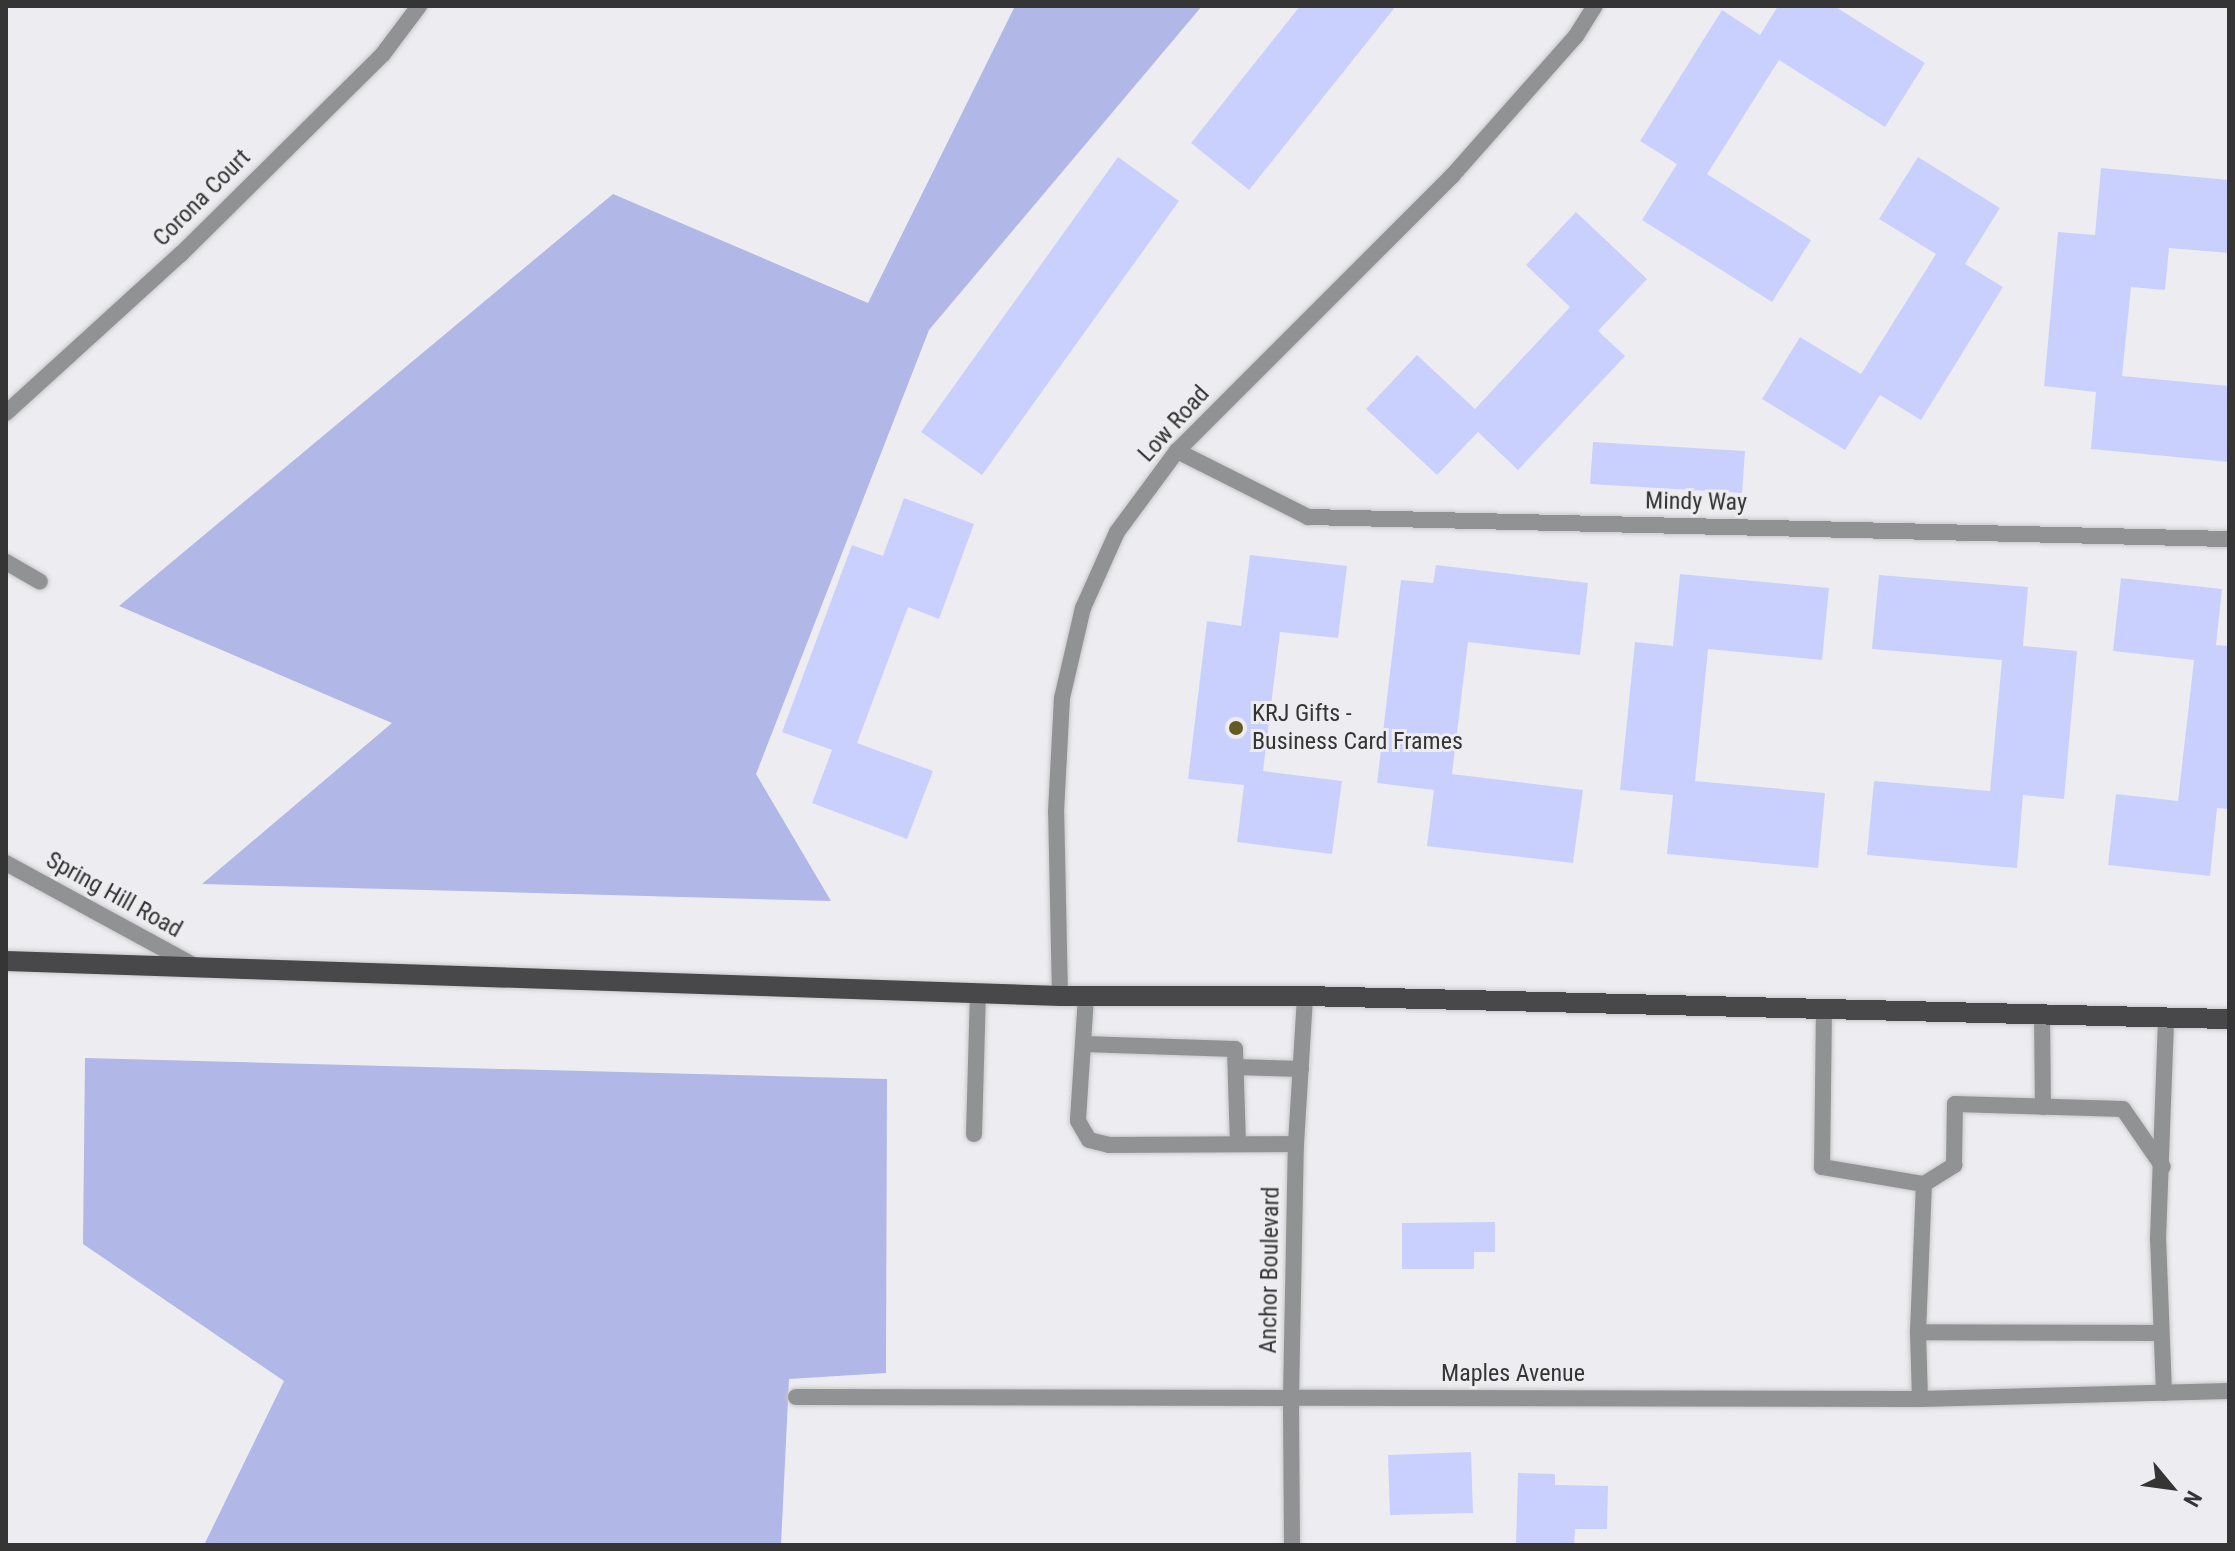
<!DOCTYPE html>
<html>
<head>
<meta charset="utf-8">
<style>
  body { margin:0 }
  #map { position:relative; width:2235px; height:1551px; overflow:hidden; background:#ededf1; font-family:"Roboto Condensed",sans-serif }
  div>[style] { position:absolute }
  .green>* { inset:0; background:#b1b7e7 }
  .building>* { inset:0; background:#cad0fe }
  .roads { filter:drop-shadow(0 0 2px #c8c8cc) drop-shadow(0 0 2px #c8c8cc) }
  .service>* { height:16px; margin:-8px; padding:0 8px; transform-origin:8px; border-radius:8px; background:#919293 }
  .minor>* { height:16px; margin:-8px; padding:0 8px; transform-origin:8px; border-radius:8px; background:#919293 }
  .tertiary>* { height:16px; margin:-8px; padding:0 8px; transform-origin:8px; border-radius:8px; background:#919293 }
  .primary>* { height:20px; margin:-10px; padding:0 10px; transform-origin:10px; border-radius:10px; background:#48484a }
  .dots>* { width:22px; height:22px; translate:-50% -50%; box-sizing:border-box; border:4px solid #ededf1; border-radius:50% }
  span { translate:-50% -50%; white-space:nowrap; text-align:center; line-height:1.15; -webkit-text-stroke:6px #ededf1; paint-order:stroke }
  .street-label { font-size:24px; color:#353536 }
  .poi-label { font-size:24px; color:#353536 }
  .left { translate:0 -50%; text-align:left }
  .frame { position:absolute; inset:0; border:8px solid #353536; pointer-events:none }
  .north { position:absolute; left:2131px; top:1447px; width:80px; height:80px; -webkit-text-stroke:6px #ededf1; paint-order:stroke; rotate:119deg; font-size:22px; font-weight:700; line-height:32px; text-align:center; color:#353536 }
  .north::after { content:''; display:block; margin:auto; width:28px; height:36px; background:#353536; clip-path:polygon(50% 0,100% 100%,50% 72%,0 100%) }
</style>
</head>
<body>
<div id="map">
  <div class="green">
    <i style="clip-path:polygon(1015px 6px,1202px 6px,929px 330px,756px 774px,831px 901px,202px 884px,392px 723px,119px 606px,613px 194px,868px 303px)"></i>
    <i style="clip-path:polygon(85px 1058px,887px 1079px,886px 1373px,789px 1379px,781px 1545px,204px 1545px,284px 1381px,83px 1244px)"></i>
  </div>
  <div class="building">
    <i style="clip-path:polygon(1300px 6px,1396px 6px,1249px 190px,1191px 143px)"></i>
    <i style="clip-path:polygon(1778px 6px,1834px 6px,1925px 63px,1885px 127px,1779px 60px,1707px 174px,1811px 240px,1772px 302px,1642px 220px,1677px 164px,1640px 141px,1722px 10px,1760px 35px)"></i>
    <i style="clip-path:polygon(1118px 157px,1179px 201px,982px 475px,921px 432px)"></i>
    <i style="clip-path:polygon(1918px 157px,2000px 208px,1965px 264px,2003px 287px,1921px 420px,1880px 395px,1845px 450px,1762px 399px,1800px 337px,1861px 374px,1936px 254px,1879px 219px)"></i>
    <i style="clip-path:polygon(2101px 168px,2229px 180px,2229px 253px,2169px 248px,2165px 290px,2131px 287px,2122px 376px,2229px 386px,2229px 462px,2091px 449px,2096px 392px,2044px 386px,2058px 232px,2095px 235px)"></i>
    <i style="clip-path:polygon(1576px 212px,1647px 279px,1598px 331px,1625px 356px,1518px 470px,1478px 432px,1437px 475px,1366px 409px,1417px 355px,1475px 409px,1570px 307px,1526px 265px)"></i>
    <i style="clip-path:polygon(1593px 442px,1745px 451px,1742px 493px,1590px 484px)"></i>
    <i style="clip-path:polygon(904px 498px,974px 524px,939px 619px,908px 607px,857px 743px,933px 771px,907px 839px,812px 803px,832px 750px,782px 732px,852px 545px,883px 556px)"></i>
    <i style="clip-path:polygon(1250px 555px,1347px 566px,1338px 638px,1280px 632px,1263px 771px,1342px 781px,1332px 854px,1237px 842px,1244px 785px,1188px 779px,1207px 621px,1241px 626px)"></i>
    <i style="clip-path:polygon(1436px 565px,1588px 583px,1580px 655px,1468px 642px,1452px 774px,1583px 790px,1573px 863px,1427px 846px,1434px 790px,1377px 783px,1401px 580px,1433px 583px)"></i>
    <i style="clip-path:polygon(1680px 574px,1829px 588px,1822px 660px,1708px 649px,1695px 781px,1825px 793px,1818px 868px,1667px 854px,1673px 795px,1620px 790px,1635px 642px,1673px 646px)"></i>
    <i style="clip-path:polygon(1879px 575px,2028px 587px,2023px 646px,2077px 651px,2064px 799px,2023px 795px,2017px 868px,1867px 855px,1874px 781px,1990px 791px,2002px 660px,1872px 649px)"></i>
    <i style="clip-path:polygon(2121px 578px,2222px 589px,2216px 645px,2229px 646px,2229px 809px,2217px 808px,2210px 876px,2108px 865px,2116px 794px,2178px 801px,2194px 660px,2113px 651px)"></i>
    <i style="clip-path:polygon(1495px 1222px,1495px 1252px,1474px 1252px,1474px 1269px,1402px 1269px,1402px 1223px)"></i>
    <i style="clip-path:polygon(1471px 1452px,1473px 1513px,1390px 1515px,1388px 1455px)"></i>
    <i style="clip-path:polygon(1518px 1473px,1555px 1474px,1555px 1485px,1608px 1486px,1607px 1529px,1575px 1529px,1574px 1545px,1516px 1545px)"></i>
  </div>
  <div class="roads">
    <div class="service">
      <i style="left:1086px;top:996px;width:125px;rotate:93.7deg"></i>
      <i style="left:1078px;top:1121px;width:22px;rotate:60deg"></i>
      <i style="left:1089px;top:1140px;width:21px;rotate:14deg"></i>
      <i style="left:1109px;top:1145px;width:187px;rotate:-0.3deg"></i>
      <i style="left:1824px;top:1008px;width:159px;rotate:90.7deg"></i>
      <i style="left:1822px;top:1167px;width:103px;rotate:9.5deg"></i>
      <i style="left:2042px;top:1014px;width:93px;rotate:89.4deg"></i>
      <i style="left:1083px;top:1044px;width:152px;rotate:1.9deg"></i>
      <i style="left:1235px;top:1049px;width:93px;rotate:88.2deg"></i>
      <i style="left:1236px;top:1067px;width:65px;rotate:1.8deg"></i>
      <i style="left:974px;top:1134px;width:140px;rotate:-88.4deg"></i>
      <i style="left:1918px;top:1332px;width:67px;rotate:88.3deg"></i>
      <i style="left:2159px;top:1333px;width:241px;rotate:-179.8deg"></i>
      <i style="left:1918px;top:1332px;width:148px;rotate:-87.7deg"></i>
      <i style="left:1924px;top:1184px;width:36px;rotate:-32deg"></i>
      <i style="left:1954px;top:1165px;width:61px;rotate:-89.1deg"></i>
      <i style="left:1955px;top:1104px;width:168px;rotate:1.7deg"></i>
      <i style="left:2123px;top:1109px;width:70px;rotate:55.4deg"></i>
      <i style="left:2164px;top:1393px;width:154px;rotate:-92.2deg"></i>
      <i style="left:2158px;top:1239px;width:222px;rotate:-87.9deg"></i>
    </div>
    <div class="minor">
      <i style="left:6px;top:413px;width:236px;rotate:-42.3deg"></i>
      <i style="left:181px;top:254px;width:284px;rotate:-44.7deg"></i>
      <i style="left:383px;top:54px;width:60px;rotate:-53.1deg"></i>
      <i style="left:1177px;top:451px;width:147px;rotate:26.7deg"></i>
      <i style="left:1308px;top:517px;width:921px;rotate:1.37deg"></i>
      <i style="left:6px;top:562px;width:39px;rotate:30deg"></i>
      <i style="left:1060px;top:996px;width:184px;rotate:-91.2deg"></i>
      <i style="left:1056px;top:812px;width:114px;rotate:-87deg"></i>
      <i style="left:1062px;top:698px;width:92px;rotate:-76.9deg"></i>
      <i style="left:1083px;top:608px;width:83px;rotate:-65.9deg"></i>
      <i style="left:1117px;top:532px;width:101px;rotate:-53.5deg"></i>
      <i style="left:1177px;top:451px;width:389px;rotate:-45deg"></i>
      <i style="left:1452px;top:176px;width:187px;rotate:-48.5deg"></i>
      <i style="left:1576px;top:36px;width:36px;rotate:-58deg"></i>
      <i style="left:796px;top:1397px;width:1124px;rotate:0.1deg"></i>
      <i style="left:1920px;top:1399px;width:309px;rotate:-1.5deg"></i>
      <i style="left:1292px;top:1545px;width:148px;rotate:-90.4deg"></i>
      <i style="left:1291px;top:1397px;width:253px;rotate:-88.9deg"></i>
      <i style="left:1296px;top:1144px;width:148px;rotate:-86.5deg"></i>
    </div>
    <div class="tertiary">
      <i style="left:6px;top:863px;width:215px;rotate:28.6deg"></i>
    </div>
    <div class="primary">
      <i style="left:6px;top:961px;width:1055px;rotate:1.9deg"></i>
      <i style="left:1060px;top:996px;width:245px"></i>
      <i style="left:1305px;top:996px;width:924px;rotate:1.43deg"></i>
    </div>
  </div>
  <div class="dots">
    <i style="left:1236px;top:728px;background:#635a26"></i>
  </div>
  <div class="street-label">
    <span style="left:202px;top:198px;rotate:-45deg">Corona Court</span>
    <span style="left:1174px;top:424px;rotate:-48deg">Low Road</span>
    <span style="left:1696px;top:502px;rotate:1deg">Mindy Way</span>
    <span style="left:114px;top:895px;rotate:29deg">Spring Hill Road</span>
    <span style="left:1270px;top:1270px;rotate:-89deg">Anchor Boulevard</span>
    <span style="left:1513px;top:1374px">Maples Avenue</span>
  </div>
  <div class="poi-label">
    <span class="left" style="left:1252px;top:728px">KRJ Gifts -<br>Business Card Frames</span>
  </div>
  <div class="frame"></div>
  <div class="north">N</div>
</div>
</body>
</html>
